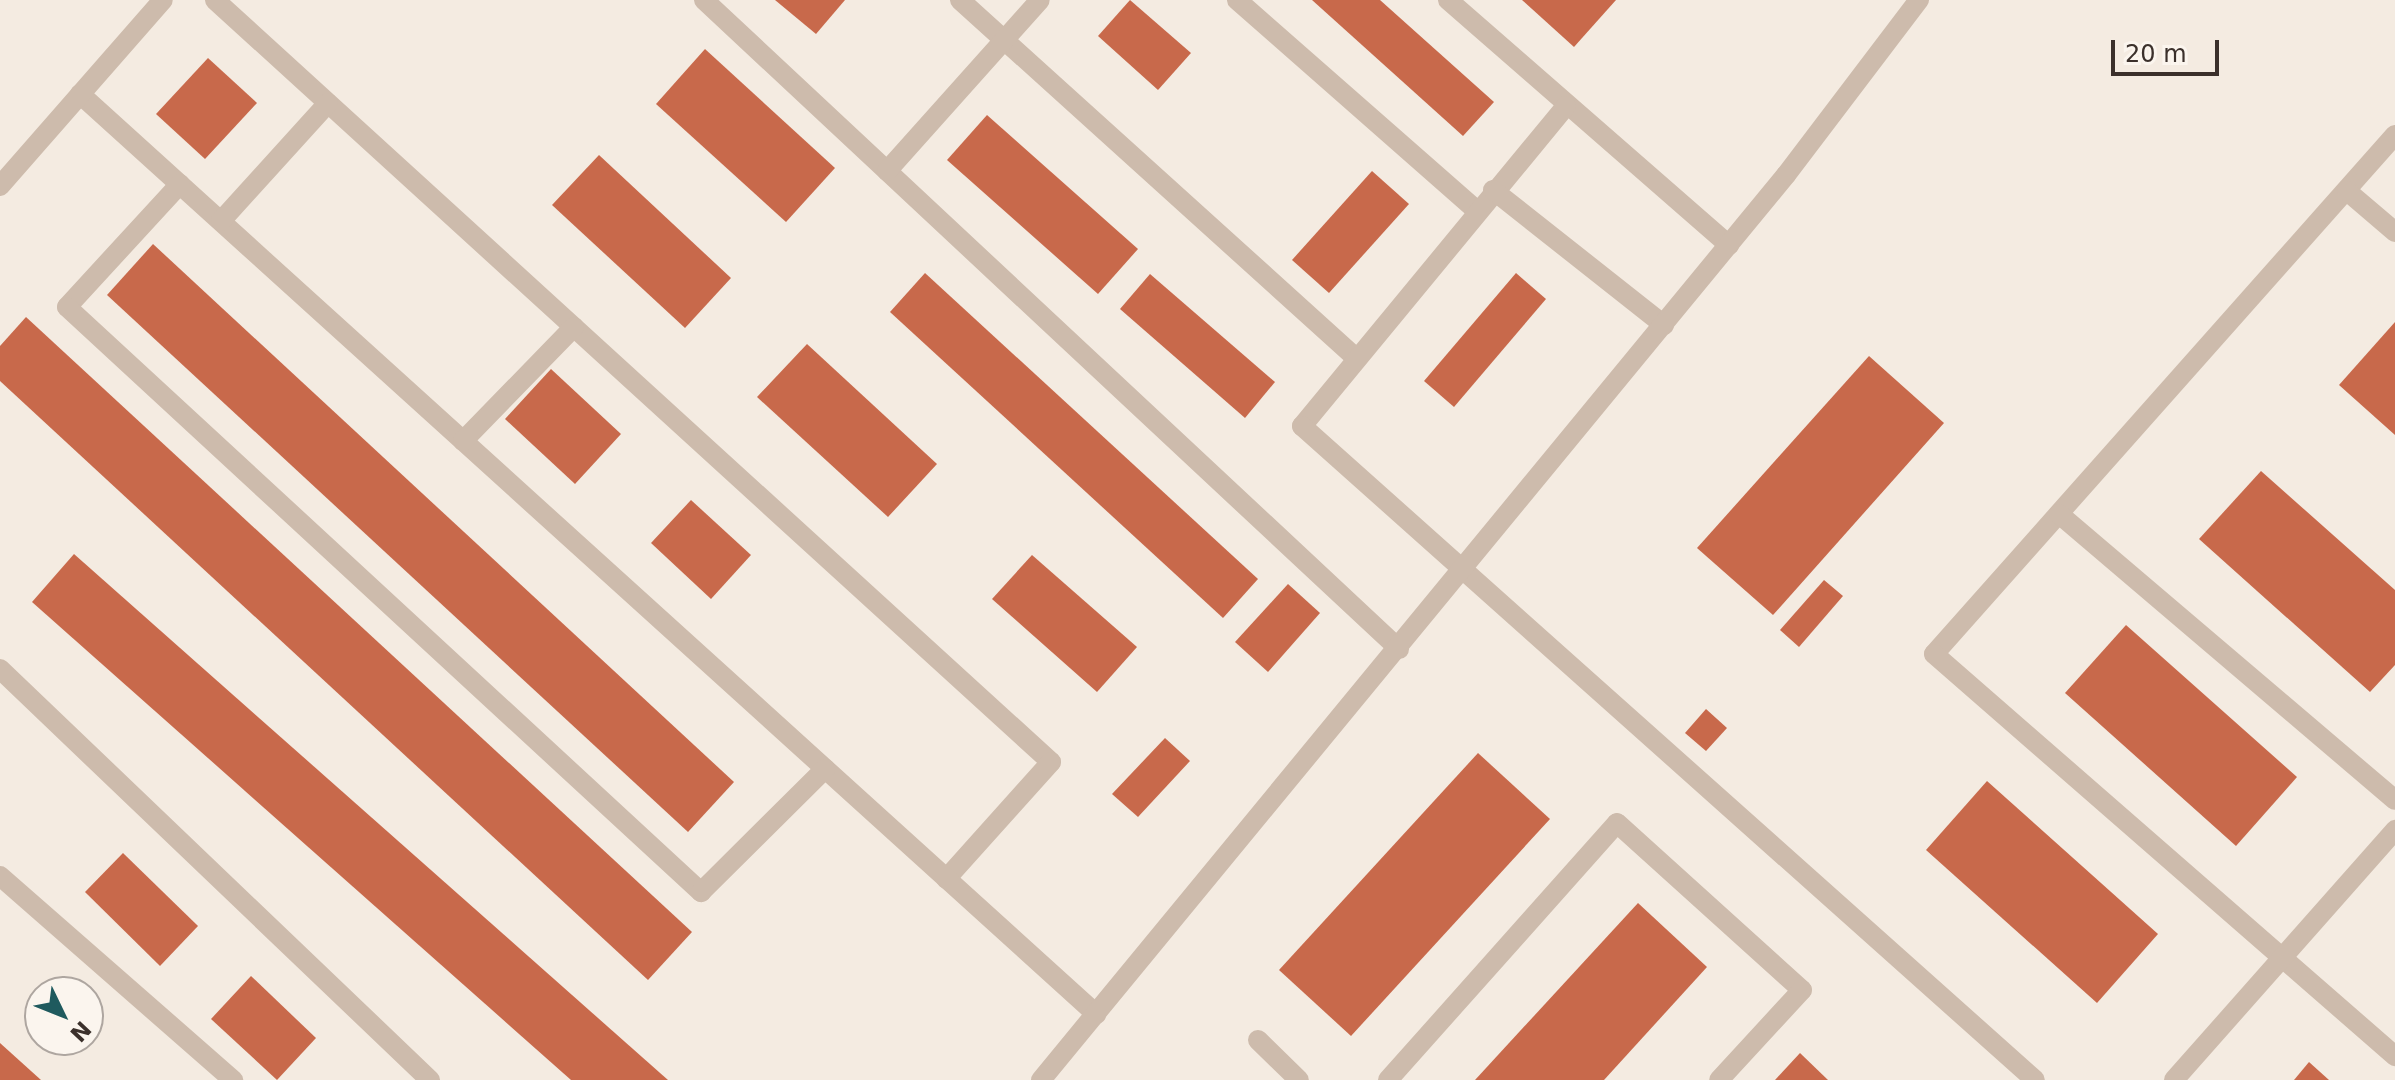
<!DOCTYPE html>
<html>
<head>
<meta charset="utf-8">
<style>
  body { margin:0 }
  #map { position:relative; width:2395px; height:1080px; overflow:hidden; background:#f4ebe1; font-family:"DejaVu Sans",sans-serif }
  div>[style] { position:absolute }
  .building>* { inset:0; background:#c8694b }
  .service>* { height:20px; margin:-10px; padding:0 10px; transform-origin:10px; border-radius:10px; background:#cdbbac }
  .minor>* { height:20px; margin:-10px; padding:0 10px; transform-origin:10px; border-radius:10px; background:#cdbbac }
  span { translate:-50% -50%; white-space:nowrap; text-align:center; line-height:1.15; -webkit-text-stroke:6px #fbf5ee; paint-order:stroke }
  .north { position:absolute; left:24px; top:976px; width:80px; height:80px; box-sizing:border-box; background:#fbf5ee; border:2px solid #aea6a0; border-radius:50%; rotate:133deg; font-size:22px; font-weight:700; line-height:32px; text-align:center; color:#3b302b }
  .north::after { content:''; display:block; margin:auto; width:28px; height:36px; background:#1f5a5e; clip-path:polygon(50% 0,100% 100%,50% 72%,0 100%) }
  .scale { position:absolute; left:2111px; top:40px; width:108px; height:36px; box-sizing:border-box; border:4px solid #3b302b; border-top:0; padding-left:10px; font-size:24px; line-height:28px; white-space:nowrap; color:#3b302b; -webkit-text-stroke:6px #fbf5ee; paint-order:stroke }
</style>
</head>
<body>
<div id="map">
  <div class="building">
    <i style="clip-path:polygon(775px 0,845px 0,816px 34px)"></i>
    <i style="clip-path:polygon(1130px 0,1191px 53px,1158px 90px,1098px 36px)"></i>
    <i style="clip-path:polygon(1312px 0,1380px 0,1494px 102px,1463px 136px)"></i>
    <i style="clip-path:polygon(1522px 0,1616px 0,1574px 47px)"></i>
    <i style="clip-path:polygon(705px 49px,835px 168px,786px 222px,656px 104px)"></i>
    <i style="clip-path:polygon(208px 58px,257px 103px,205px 159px,156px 114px)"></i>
    <i style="clip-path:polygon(987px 115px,1138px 249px,1098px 294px,947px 160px)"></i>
    <i style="clip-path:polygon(599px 155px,731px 278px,685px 328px,552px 205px)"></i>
    <i style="clip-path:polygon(1372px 171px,1409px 204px,1329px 293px,1292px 260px)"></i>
    <i style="clip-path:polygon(153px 244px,734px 782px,688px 832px,107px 295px)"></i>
    <i style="clip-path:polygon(925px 273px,1258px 579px,1223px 618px,890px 312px)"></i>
    <i style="clip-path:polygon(1516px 273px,1546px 299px,1454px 407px,1424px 381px)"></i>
    <i style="clip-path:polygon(1150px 274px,1275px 382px,1245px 418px,1120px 309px)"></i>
    <i style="clip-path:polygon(26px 317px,692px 932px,648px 980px,0 381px,0 346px)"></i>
    <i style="clip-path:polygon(2395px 322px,2395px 435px,2339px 385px)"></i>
    <i style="clip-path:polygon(807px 344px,937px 464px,888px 517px,757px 397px)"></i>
    <i style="clip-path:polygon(1869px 356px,1944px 423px,1773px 615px,1697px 548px)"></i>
    <i style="clip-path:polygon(551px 369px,621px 434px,575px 484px,505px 419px)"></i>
    <i style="clip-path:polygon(2261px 471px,2395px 590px,2395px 665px,2370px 692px,2199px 539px)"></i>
    <i style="clip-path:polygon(691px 500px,751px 555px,711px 599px,651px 543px)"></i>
    <i style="clip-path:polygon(74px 554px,668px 1080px,571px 1080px,32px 602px)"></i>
    <i style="clip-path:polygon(1032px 555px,1137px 647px,1097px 692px,992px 599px)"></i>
    <i style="clip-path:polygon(1824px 580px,1843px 596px,1799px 647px,1780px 630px)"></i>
    <i style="clip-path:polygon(1288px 584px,1320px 613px,1268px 672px,1235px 642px)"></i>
    <i style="clip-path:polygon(2126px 625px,2297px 777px,2236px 846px,2065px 693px)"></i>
    <i style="clip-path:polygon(1706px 709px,1727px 728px,1706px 751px,1685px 733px)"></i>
    <i style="clip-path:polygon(1165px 738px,1190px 761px,1138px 817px,1112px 794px)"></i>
    <i style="clip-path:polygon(1478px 753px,1550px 819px,1351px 1036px,1279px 970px)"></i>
    <i style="clip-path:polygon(1987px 781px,2158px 934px,2097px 1003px,1926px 850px)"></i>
    <i style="clip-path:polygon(123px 853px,198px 926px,160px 966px,85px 892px)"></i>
    <i style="clip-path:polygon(1638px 903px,1707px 967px,1604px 1080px,1475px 1080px)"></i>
    <i style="clip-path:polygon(251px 976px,316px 1038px,277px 1080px,211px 1019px)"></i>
    <i style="clip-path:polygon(0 1043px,41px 1080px,0 1080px)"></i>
    <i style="clip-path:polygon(1800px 1053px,1828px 1080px,1775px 1080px)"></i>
    <i style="clip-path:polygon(2309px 1062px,2329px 1080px,2294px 1080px)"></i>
  </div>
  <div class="service">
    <i style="left:215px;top:0;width:1131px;rotate:42.35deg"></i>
    <i style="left:1051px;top:762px;width:157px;rotate:131.9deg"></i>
    <i style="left:704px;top:0;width:951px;rotate:43.04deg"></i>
    <i style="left:960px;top:0;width:534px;rotate:42.11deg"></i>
    <i style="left:1237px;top:0;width:318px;rotate:41.3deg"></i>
    <i style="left:1448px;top:0;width:373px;rotate:41.1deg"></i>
    <i style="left:80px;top:94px;width:1371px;rotate:42.16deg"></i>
    <i style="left:1566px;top:106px;width:415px;rotate:129.5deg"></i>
    <i style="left:1302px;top:426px;width:982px;rotate:41.74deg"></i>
    <i style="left:2395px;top:135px;width:694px;rotate:131.61deg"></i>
    <i style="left:1934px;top:654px;width:612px;rotate:41.09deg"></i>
    <i style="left:887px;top:171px;width:229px;rotate:-48.2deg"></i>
    <i style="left:180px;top:184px;width:167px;rotate:132.6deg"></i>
    <i style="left:67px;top:307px;width:863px;rotate:42.7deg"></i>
    <i style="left:701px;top:892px;width:175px;rotate:-44.8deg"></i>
    <i style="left:1493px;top:190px;width:218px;rotate:38.3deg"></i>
    <i style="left:2347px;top:191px;width:63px;rotate:40.5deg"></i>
    <i style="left:221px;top:221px;width:159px;rotate:-47.8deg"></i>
    <i style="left:463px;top:441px;width:159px;rotate:-45.8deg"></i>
    <i style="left:2059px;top:514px;width:441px;rotate:40.4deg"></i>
    <i style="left:0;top:669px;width:595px;rotate:43.71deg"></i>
    <i style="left:0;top:876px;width:310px;rotate:41.2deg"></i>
    <i style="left:1258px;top:1040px;width:57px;rotate:44.3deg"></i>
    <i style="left:1041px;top:1080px;width:1172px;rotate:-50.54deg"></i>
    <i style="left:1786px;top:175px;width:220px;rotate:-52.8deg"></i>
    <i style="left:1388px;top:1080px;width:344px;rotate:-48.3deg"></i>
    <i style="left:1617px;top:823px;width:249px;rotate:42.1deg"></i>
    <i style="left:1802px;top:990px;width:122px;rotate:132.7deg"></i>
    <i style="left:2174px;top:1080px;width:334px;rotate:-48.5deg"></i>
  </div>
  <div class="minor">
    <i style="left:0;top:186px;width:247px;rotate:-48.8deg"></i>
  </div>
  <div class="north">N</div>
  <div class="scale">20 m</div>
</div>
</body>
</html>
